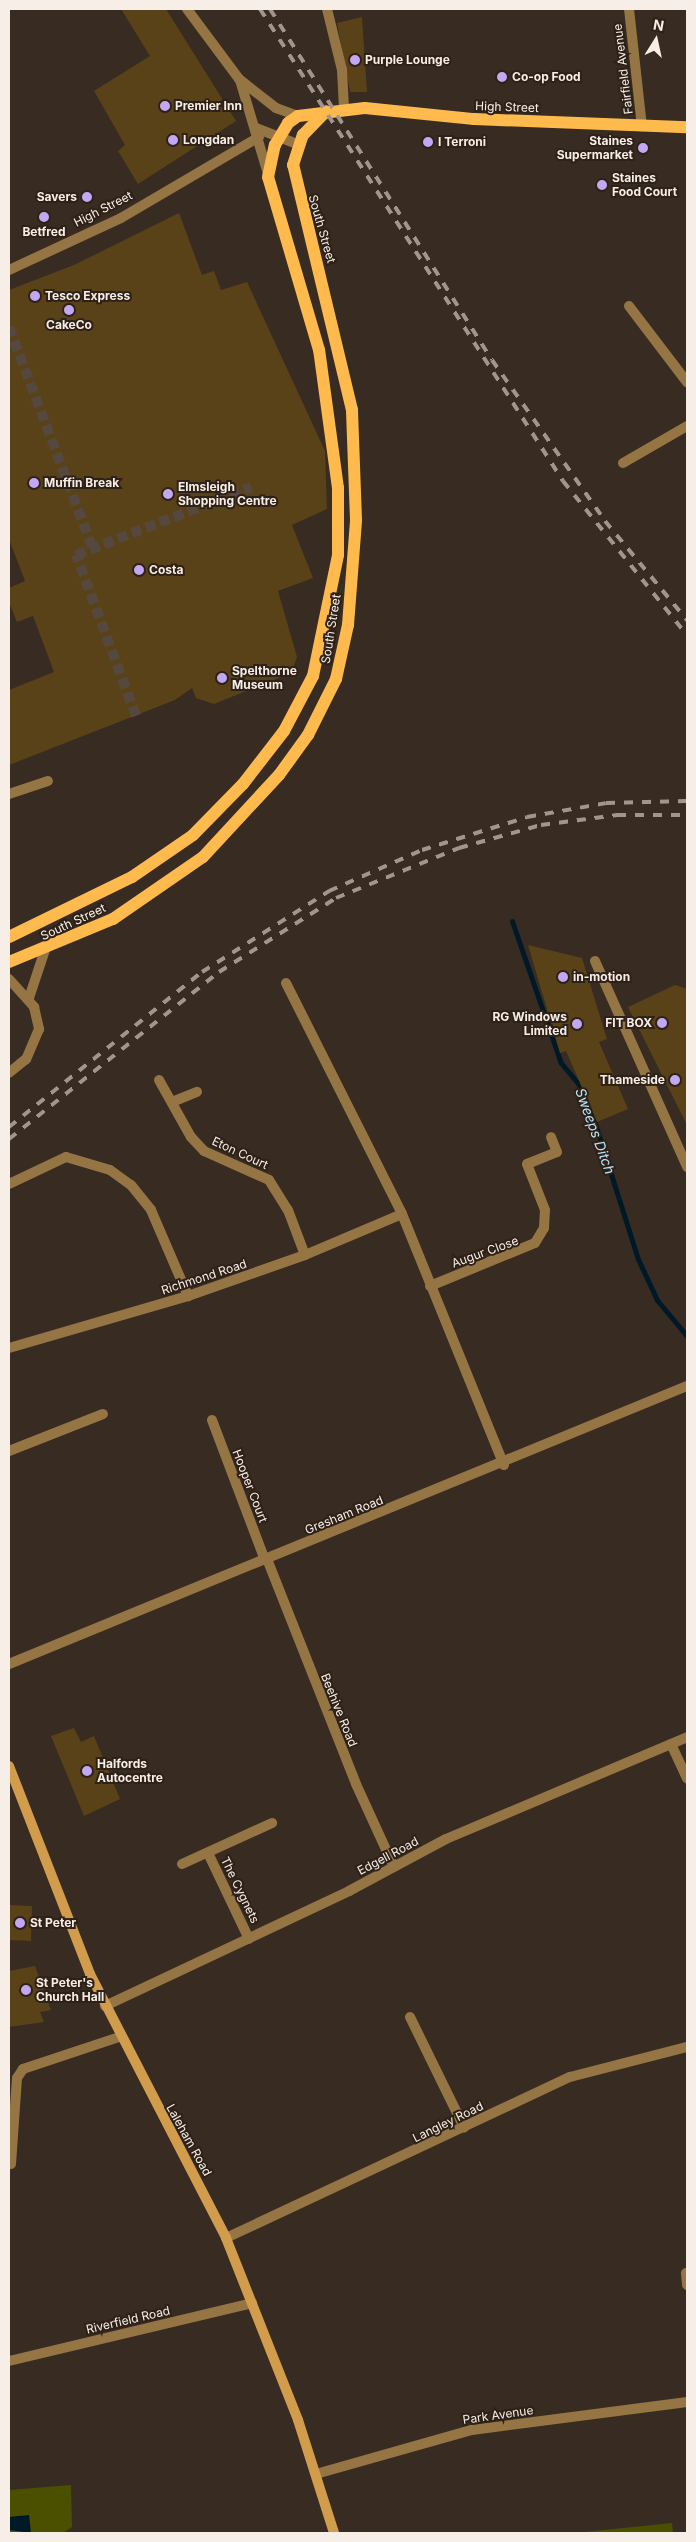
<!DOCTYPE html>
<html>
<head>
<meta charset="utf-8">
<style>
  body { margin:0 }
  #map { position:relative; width:696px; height:2542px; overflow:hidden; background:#382b21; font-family:Inter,sans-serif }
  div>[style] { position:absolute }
  .green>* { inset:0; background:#4a5000 }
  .water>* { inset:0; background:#001927 }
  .stream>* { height:5px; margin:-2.5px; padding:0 2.5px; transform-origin:2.5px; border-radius:2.5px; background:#001927 }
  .building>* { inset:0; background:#594218 }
  .pedestrian-tunnel>* { height:10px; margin-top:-5px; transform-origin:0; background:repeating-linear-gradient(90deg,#55483f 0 10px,transparent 0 15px) }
  .pedestrian>* { height:10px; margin:-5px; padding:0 5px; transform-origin:5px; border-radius:5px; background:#967545 }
  .minor>* { height:10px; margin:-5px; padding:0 5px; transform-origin:5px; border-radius:5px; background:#967545 }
  .tertiary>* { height:10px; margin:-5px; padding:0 5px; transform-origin:5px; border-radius:5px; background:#967545 }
  .secondary>* { height:10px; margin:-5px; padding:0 5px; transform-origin:5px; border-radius:5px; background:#d19c4c }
  .primary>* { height:12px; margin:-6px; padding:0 6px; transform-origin:6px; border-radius:6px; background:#ffba4e }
  .rail>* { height:4px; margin-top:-2px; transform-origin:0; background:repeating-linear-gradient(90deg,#a1968d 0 9px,transparent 0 18px) }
  .dots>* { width:14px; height:14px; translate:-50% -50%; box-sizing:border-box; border:2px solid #2e2117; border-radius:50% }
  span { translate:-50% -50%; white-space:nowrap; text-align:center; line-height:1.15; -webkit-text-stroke:4px #2e2117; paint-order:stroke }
  .poi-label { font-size:12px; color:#f7eee7; font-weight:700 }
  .left { translate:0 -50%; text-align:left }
  .right { translate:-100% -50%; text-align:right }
  .street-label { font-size:12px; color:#f7eee7 }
  .water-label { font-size:14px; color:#b8e4fc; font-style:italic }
  .frame { position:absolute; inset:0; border:10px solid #f7eee7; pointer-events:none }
  .north { position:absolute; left:631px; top:15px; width:50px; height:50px; -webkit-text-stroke:4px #2e2117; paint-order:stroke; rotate:10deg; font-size:14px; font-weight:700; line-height:20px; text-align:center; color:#f7eee7 }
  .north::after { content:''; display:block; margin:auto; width:18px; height:22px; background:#f7eee7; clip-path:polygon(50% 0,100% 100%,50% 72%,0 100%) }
</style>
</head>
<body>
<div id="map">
  <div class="green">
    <i style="clip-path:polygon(71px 2485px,72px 2527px,63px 2533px,9px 2533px,9px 2490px)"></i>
    <i style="clip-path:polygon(672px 2523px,673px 2533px,575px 2533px)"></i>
  </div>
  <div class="water">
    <i style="clip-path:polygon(29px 2515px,31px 2533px,9px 2530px,9px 2517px)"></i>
  </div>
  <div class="stream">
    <i style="left:512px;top:921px;width:150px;rotate:71deg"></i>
    <i style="left:561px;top:1063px;width:26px;rotate:50deg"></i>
    <i style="left:578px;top:1083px;width:34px;rotate:66deg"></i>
    <i style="left:592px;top:1114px;width:152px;rotate:72.4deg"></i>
    <i style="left:638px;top:1259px;width:45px;rotate:65.1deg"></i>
    <i style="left:657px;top:1300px;width:47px;rotate:50.2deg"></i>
  </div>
  <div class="building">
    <i style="clip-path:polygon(121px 9px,166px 9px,236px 121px,138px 184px,118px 151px,125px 145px,94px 91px,150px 56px)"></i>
    <i style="clip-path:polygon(362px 17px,367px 92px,350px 92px,337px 23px)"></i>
    <i style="clip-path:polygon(179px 213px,202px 275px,214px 271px,221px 290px,247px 282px,325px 451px,327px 509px,292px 525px,313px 578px,278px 591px,297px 657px,291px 673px,214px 704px,196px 698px,192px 688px,175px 700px,9px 765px,9px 690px,54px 672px,33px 616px,17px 622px,9px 602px,9px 588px,25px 581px,9px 539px,9px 290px,74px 265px)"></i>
    <i style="clip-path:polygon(528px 945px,582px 958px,607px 1039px,599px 1042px,628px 1109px,597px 1122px,566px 1051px,560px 1053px)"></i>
    <i style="clip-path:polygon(675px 985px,687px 989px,687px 1125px,628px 1007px)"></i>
    <i style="clip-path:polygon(74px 1728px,81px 1742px,94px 1736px,120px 1799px,84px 1816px,51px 1736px)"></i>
    <i style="clip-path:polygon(9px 1905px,32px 1906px,31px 1941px,9px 1940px)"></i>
    <i style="clip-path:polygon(35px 1966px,51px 2010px,40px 2012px,44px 2022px,9px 2027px,9px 1971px)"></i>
  </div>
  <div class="pedestrian-tunnel">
    <i style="left:9px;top:327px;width:237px;rotate:69.3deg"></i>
    <i style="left:136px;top:716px;width:172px;rotate:-110.4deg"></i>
    <i style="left:76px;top:555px;width:188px;rotate:-21.2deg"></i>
  </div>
  <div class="pedestrian">
    <i style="left:9px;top:270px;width:123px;rotate:-24.9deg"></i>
    <i style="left:121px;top:218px;width:160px;rotate:-30.4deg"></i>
    <i style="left:9px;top:794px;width:41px;rotate:-18.4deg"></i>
  </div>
  <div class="minor">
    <i style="left:327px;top:9px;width:63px;rotate:76.2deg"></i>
    <i style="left:342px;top:70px;width:39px;rotate:87deg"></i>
    <i style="left:629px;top:9px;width:118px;rotate:83.7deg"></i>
    <i style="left:629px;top:306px;width:96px;rotate:52.7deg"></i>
    <i style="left:623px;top:463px;width:74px;rotate:-30deg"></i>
    <i style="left:595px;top:961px;width:226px;rotate:65.9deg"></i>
    <i style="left:9px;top:979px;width:38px;rotate:48deg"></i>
    <i style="left:34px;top:1007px;width:23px;rotate:77deg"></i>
    <i style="left:39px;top:1029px;width:33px;rotate:113deg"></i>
    <i style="left:26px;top:1059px;width:22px;rotate:141deg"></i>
    <i style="left:286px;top:983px;width:258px;rotate:63.3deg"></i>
    <i style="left:402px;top:1214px;width:271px;rotate:67.9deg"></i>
    <i style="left:29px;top:998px;width:51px;rotate:-71.6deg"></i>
    <i style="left:159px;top:1080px;width:65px;rotate:60.7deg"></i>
    <i style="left:191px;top:1137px;width:19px;rotate:47deg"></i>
    <i style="left:204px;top:1151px;width:71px;rotate:24deg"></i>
    <i style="left:269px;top:1180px;width:36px;rotate:58deg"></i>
    <i style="left:288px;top:1210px;width:48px;rotate:69.3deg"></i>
    <i style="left:172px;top:1102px;width:27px;rotate:-22deg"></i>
    <i style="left:9px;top:1184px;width:63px;rotate:-25.3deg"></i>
    <i style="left:66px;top:1157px;width:46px;rotate:16.5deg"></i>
    <i style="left:110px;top:1170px;width:26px;rotate:36deg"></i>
    <i style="left:131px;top:1185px;width:32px;rotate:51deg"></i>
    <i style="left:151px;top:1210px;width:94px;rotate:66.7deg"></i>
    <i style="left:430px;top:1286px;width:113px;rotate:-22.3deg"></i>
    <i style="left:535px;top:1243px;width:17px;rotate:-59deg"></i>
    <i style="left:544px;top:1228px;width:18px;rotate:-87deg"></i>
    <i style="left:545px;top:1210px;width:49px;rotate:-111.4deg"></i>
    <i style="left:527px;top:1164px;width:32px;rotate:-22deg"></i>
    <i style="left:557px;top:1152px;width:16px;rotate:-112deg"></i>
    <i style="left:9px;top:1348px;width:186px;rotate:-16.2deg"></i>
    <i style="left:188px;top:1296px;width:124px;rotate:-19.3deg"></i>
    <i style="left:305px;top:1255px;width:105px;rotate:-22.9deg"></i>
    <i style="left:212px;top:1420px;width:150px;rotate:69.3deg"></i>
    <i style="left:9px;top:1451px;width:101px;rotate:-21.5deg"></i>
    <i style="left:267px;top:1559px;width:242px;rotate:68.4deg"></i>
    <i style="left:356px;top:1784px;width:91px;rotate:65.4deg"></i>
    <i style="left:9px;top:1664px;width:733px;rotate:-22.3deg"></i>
    <i style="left:671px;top:1744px;width:38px;rotate:65deg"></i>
    <i style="left:208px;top:1853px;width:95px;rotate:64.5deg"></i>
    <i style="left:182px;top:1864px;width:99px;rotate:-24.5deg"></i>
    <i style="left:105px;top:2006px;width:270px;rotate:-25.2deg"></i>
    <i style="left:349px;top:1891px;width:110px;rotate:-28.2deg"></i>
    <i style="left:446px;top:1839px;width:262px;rotate:-22.9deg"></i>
    <i style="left:410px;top:2017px;width:123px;rotate:63.9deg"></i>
    <i style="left:11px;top:2164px;width:86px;rotate:-86deg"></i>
    <i style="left:17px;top:2078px;width:11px;rotate:-56deg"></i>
    <i style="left:23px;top:2069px;width:101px;rotate:-18.4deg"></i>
    <i style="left:226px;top:2238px;width:380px;rotate:-25.1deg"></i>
    <i style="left:570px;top:2077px;width:121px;rotate:-14.4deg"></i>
    <i style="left:686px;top:2273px;width:12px;rotate:85deg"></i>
    <i style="left:9px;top:2361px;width:250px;rotate:-13.4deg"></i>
    <i style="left:316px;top:2474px;width:162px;rotate:-15.8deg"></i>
    <i style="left:472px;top:2430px;width:217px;rotate:-7.4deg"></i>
  </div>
  <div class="tertiary">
    <i style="left:187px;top:9px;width:87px;rotate:53.4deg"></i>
    <i style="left:239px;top:79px;width:47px;rotate:38.1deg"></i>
    <i style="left:276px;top:108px;width:23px;rotate:20deg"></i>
    <i style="left:240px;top:80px;width:98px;rotate:73.4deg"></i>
    <i style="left:256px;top:128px;width:44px;rotate:21.3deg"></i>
  </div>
  <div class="secondary">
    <i style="left:9px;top:1766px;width:223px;rotate:68.7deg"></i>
    <i style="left:90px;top:1974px;width:297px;rotate:62.7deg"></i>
    <i style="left:226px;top:2238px;width:196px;rotate:68.4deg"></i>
    <i style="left:298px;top:2420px;width:119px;rotate:72.3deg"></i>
  </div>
  <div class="primary">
    <i style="left:9px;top:937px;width:137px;rotate:-26deg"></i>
    <i style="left:132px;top:877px;width:74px;rotate:-34.5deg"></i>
    <i style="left:193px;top:835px;width:71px;rotate:-45.6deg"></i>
    <i style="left:243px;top:784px;width:67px;rotate:-52.3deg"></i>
    <i style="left:284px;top:731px;width:62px;rotate:-62.2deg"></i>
    <i style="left:313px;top:676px;width:124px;rotate:-78.3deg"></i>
    <i style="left:338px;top:555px;width:67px;rotate:-90deg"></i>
    <i style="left:338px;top:488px;width:139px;rotate:-97.8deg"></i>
    <i style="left:319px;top:350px;width:180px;rotate:-106.4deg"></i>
    <i style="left:268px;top:177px;width:33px;rotate:-78deg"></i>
    <i style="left:275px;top:145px;width:26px;rotate:-59deg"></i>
    <i style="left:288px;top:123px;width:12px;rotate:-35deg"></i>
    <i style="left:298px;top:116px;width:67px;rotate:-6.8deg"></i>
    <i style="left:365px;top:108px;width:110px;rotate:5.8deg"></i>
    <i style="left:474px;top:119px;width:213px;rotate:2.2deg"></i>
    <i style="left:9px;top:962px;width:113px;rotate:-22.5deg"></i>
    <i style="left:113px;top:919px;width:109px;rotate:-34.6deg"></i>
    <i style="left:203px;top:857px;width:112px;rotate:-47.2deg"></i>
    <i style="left:279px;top:775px;width:49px;rotate:-54.1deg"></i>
    <i style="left:308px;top:735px;width:63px;rotate:-63.4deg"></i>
    <i style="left:336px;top:679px;width:55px;rotate:-77.5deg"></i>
    <i style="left:348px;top:625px;width:105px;rotate:-85.6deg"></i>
    <i style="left:356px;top:520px;width:110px;rotate:-92.1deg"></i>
    <i style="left:352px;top:410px;width:252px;rotate:-103.5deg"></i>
    <i style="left:293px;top:165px;width:32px;rotate:-72deg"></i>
    <i style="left:303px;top:135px;width:33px;rotate:-46deg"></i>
  </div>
  <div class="rail">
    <i style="left:260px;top:9px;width:561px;rotate:57.3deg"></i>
    <i style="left:563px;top:481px;width:198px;rotate:51.2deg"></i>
    <i style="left:270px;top:9px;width:415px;rotate:57.7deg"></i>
    <i style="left:492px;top:360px;width:197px;rotate:54.9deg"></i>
    <i style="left:605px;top:521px;width:129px;rotate:50.4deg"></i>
    <i style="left:9px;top:1127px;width:248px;rotate:-38.8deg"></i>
    <i style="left:202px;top:972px;width:151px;rotate:-32.5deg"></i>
    <i style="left:329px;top:891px;width:102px;rotate:-23.8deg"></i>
    <i style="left:422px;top:850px;width:110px;rotate:-17.4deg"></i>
    <i style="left:527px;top:817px;width:80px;rotate:-10deg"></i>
    <i style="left:606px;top:803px;width:81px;rotate:-1.4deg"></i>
    <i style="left:9px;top:1139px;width:268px;rotate:-38.5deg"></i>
    <i style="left:219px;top:972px;width:138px;rotate:-32.3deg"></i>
    <i style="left:336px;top:898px;width:133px;rotate:-22.1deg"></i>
    <i style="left:459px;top:848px;width:85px;rotate:-15.7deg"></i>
    <i style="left:541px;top:825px;width:77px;rotate:-7.5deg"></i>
    <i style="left:617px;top:815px;width:70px"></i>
  </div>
  <div class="dots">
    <i style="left:355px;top:60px;background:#c2a8f3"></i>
    <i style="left:502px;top:77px;background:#c2a8f3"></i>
    <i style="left:165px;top:106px;background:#c2a8f3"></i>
    <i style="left:173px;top:140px;background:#c2a8f3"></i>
    <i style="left:428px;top:142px;background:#c2a8f3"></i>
    <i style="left:643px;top:148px;background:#c2a8f3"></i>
    <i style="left:602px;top:185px;background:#c2a8f3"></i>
    <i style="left:87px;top:197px;background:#c2a8f3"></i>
    <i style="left:44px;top:217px;background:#c2a8f3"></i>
    <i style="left:35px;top:296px;background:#c2a8f3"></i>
    <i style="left:69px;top:310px;background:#c2a8f3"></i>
    <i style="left:34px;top:483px;background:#c2a8f3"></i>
    <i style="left:168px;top:494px;background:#c2a8f3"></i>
    <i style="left:139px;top:570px;background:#c2a8f3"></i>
    <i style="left:222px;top:678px;background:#c2a8f3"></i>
    <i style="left:563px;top:977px;background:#c2a8f3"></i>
    <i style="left:662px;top:1023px;background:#c2a8f3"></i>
    <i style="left:577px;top:1024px;background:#c2a8f3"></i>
    <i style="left:675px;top:1080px;background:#c2a8f3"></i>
    <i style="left:87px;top:1771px;background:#c2a8f3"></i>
    <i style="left:20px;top:1923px;background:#c2a8f3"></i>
    <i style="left:26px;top:1990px;background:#c2a8f3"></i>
  </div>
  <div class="poi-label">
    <span class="left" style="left:365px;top:60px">Purple Lounge</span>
    <span class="left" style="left:512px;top:77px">Co-op Food</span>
    <span class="left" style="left:175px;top:106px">Premier Inn</span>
    <span class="left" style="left:183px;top:140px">Longdan</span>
    <span class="right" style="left:633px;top:148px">Staines<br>Supermarket</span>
    <span class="left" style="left:438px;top:142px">I Terroni</span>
    <span class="left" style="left:612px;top:185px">Staines<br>Food Court</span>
    <span class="right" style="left:77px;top:197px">Savers</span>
    <span style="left:44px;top:232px">Betfred</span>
    <span class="left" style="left:45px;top:296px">Tesco Express</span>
    <span style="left:69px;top:325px">CakeCo</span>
    <span class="left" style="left:44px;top:483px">Muffin Break</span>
    <span class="left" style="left:178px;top:494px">Elmsleigh<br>Shopping Centre</span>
    <span class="left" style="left:149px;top:570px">Costa</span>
    <span class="left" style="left:232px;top:678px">Spelthorne<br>Museum</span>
    <span class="left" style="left:573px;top:977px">in-motion</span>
    <span class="right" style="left:567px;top:1024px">RG Windows<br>Limited</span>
    <span class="right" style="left:652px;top:1023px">FIT BOX</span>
    <span class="right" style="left:665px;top:1080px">Thameside</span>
    <span class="left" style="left:97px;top:1771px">Halfords<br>Autocentre</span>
    <span class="left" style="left:30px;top:1923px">St Peter</span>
    <span class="left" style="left:36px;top:1990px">St Peter's<br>Church Hall</span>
  </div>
  <div class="street-label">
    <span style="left:623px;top:69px;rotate:-97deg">Fairfield Avenue</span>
    <span style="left:507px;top:107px;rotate:2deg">High Street</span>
    <span style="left:103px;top:209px;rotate:-27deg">High Street</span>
    <span style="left:322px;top:229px;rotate:74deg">South Street</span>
    <span style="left:331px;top:629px;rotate:-81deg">South Street</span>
    <span style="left:73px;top:922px;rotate:-25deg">South Street</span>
    <span style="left:240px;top:1153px;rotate:25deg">Eton Court</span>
    <span style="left:485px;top:1252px;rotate:-20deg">Augur Close</span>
    <span style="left:204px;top:1277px;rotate:-18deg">Richmond Road</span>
    <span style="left:250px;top:1486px;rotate:69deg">Hooper Court</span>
    <span style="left:344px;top:1515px;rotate:-22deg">Gresham Road</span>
    <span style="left:339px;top:1710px;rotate:68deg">Beehive Road</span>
    <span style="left:388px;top:1856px;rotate:-28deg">Edgell Road</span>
    <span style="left:240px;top:1890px;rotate:64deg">The Cygnets</span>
    <span style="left:448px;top:2122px;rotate:-26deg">Langley Road</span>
    <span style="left:189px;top:2140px;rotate:61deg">Laleham Road</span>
    <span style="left:128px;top:2320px;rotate:-13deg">Riverfield Road</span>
    <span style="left:498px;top:2415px;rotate:-8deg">Park Avenue</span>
  </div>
  <div class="water-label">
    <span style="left:595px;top:1131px;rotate:70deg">Sweeps Ditch</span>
  </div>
  <div class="frame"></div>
  <div class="north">N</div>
</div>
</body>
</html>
